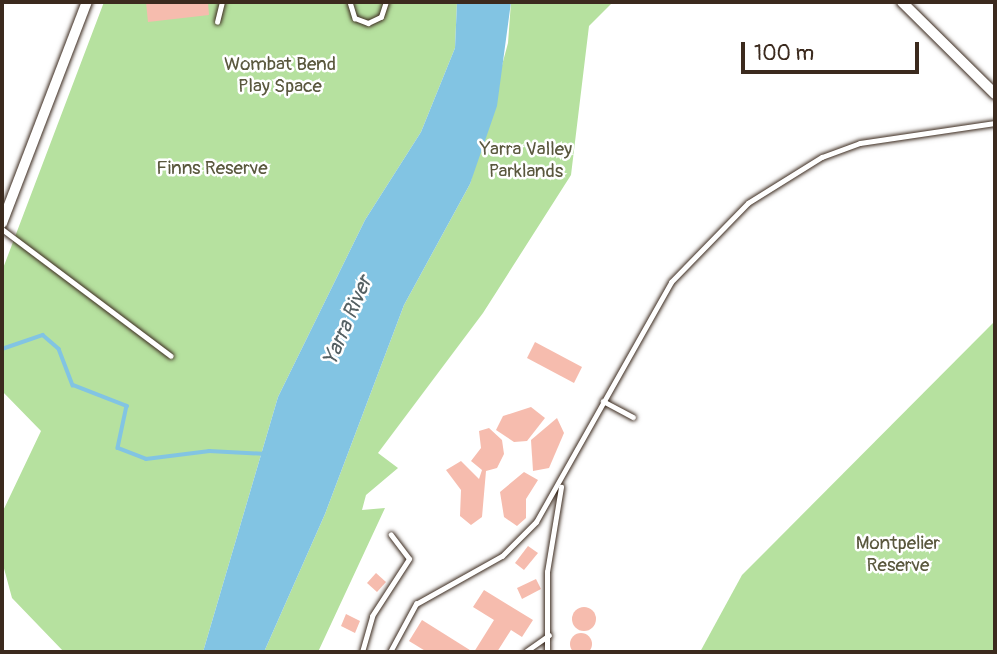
<!DOCTYPE html>
<html>
<head>
<meta charset="utf-8">
<style>
  body { margin:0 }
  #map { position:relative; width:997px; height:654px; overflow:hidden; background:#fff; font-family:Pangolin,sans-serif }
  div>[style] { position:absolute }
  .green>* { inset:0; background:#b6e19f }
  .water>* { inset:0; background:#82c4e3 }
  .stream>* { height:3.5px; margin:-1.75px; padding:0 1.75px; transform-origin:1.75px; border-radius:1.75px; background:#82c4e3 }
  .building>* { inset:0; background:#f6bcae }
  .round { border-radius:50% }
  .roads { filter:drop-shadow(0 0 2px #3b2a1e) drop-shadow(0 0 2px #3b2a1e) }
  .lane>* { height:4.5px; margin:-2.25px; padding:0 2.25px; transform-origin:2.25px; border-radius:2.25px; background:#fff }
  .street>* { height:10px; margin:-5px; padding:0 5px; transform-origin:5px; border-radius:5px; background:#fff }
  span { translate:-50% -50%; white-space:nowrap; text-align:center; line-height:1.15; -webkit-text-stroke:5px #fff; paint-order:stroke }
  .park-label { font-size:19px; color:#5a583e }
  .water-label { font-size:21px; color:#546063; font-style:italic }
  .frame { position:absolute; inset:0; border:4px solid #3b2a1e; pointer-events:none }
  .scale { position:absolute; left:741px; top:42px; width:178px; height:32px; box-sizing:border-box; border:4px solid #3b2a1e; border-top:0; padding-left:9px; font-size:21px; line-height:24px; white-space:nowrap; color:#3b2a1e; -webkit-text-stroke:5px #fff; paint-order:stroke }
</style>
</head>
<body>
<div id="map">
  <div class="green">
    <i style="clip-path:polygon(104px 2px,457px 2px,455px 48px,421px 132px,365px 220px,278px 397px,203px 652px,64px 652px,12px 598px,2px 561px,2px 513px,41px 431px,2px 391px,2px 271px)"></i>
    <i style="clip-path:polygon(511px 2px,613px 2px,589px 26px,571px 175px,483px 313px,378px 453px,398px 468px,366px 495px,362px 510px,385px 508px,318px 652px,264px 652px,325px 514px,404px 305px,470px 184px,508px 43px)"></i>
    <i style="clip-path:polygon(995px 321px,995px 652px,700px 652px,742px 575px)"></i>
  </div>
  <div class="water">
    <i style="clip-path:polygon(457px 2px,511px 2px,497px 106px,470px 184px,404px 305px,325px 514px,264px 652px,203px 652px,278px 397px,365px 220px,421px 132px,455px 48px)"></i>
  </div>
  <div class="stream">
    <i style="left:2px;top:349px;width:43px;rotate:-18.9deg"></i>
    <i style="left:43px;top:335px;width:21px;rotate:41deg"></i>
    <i style="left:59px;top:349px;width:39px;rotate:69deg"></i>
    <i style="left:73px;top:385px;width:58px;rotate:21.3deg"></i>
    <i style="left:127px;top:406px;width:43px;rotate:102.1deg"></i>
    <i style="left:118px;top:448px;width:30px;rotate:21deg"></i>
    <i style="left:146px;top:459px;width:64px;rotate:-7.2deg"></i>
    <i style="left:209px;top:451px;width:57px;rotate:3deg"></i>
  </div>
  <div class="building">
    <i style="clip-path:polygon(146px 2px,208px 2px,209px 15px,148px 22px)"></i>
    <i style="clip-path:polygon(535px 342px,582px 367px,574px 383px,527px 358px)"></i>
    <i style="clip-path:polygon(531px 407px,545px 418px,527px 441px,514px 442px,496px 430px,503px 416px)"></i>
    <i style="clip-path:polygon(557px 418px,564px 433px,549px 468px,533px 471px,531px 440px)"></i>
    <i style="clip-path:polygon(489px 428px,502px 440px,504px 454px,497px 468px,486px 471px,482px 517px,471px 525px,460px 516px,461px 490px,446px 470px,461px 461px,479px 479px,482px 470px,471px 461px,481px 448px,479px 431px)"></i>
    <i style="clip-path:polygon(524px 472px,538px 480px,526px 499px,526px 518px,517px 526px,504px 517px,500px 492px)"></i>
    <i style="clip-path:polygon(528px 546px,538px 553px,524px 570px,515px 563px)"></i>
    <i style="clip-path:polygon(376px 573px,386px 582px,377px 592px,367px 583px)"></i>
    <i style="clip-path:polygon(536px 579px,541px 589px,522px 599px,517px 588px)"></i>
    <i style="clip-path:polygon(484px 590px,533px 620px,522px 637px,511px 630px,497px 652px,474px 652px,494px 620px,473px 607px)"></i>
    <i class="round" style="left:572px;top:607px;width:24px;height:24px"></i>
    <i style="clip-path:polygon(346px 614px,360px 621px,355px 633px,341px 626px)"></i>
    <i style="clip-path:polygon(422px 620px,473px 652px,427px 652px,409px 641px)"></i>
    <i class="round" style="left:570px;top:633px;width:22px;height:22px"></i>
  </div>
  <div class="roads">
    <div class="lane">
      <i style="left:350px;top:2px;width:17px;rotate:73deg"></i>
      <i style="left:355px;top:18px;width:14px;rotate:21deg"></i>
      <i style="left:368px;top:23px;width:14px;rotate:-25deg"></i>
      <i style="left:381px;top:17px;width:16px;rotate:-72deg"></i>
      <i style="left:217px;top:22px;width:21px;rotate:-76deg"></i>
      <i style="left:2px;top:229px;width:211px;rotate:36.9deg"></i>
      <i style="left:603px;top:401px;width:34px;rotate:28deg"></i>
      <i style="left:362px;top:652px;width:37px;rotate:-74deg"></i>
      <i style="left:372px;top:616px;width:68px;rotate:-57deg"></i>
      <i style="left:409px;top:559px;width:30px;rotate:-127deg"></i>
      <i style="left:390px;top:652px;width:55px;rotate:-61.6deg"></i>
      <i style="left:416px;top:604px;width:98px;rotate:-29.2deg"></i>
      <i style="left:502px;top:556px;width:48px;rotate:-45deg"></i>
      <i style="left:536px;top:522px;width:275px;rotate:-60.6deg"></i>
      <i style="left:671px;top:282px;width:110px;rotate:-45.7deg"></i>
      <i style="left:748px;top:203px;width:87px;rotate:-31.9deg"></i>
      <i style="left:822px;top:157px;width:40px;rotate:-20.2deg"></i>
      <i style="left:860px;top:143px;width:136px;rotate:-8.4deg"></i>
      <i style="left:525px;top:652px;width:29px;rotate:-35deg"></i>
      <i style="left:547px;top:652px;width:80px;rotate:-90deg"></i>
      <i style="left:547px;top:572px;width:86px;rotate:-80.6deg"></i>
    </div>
    <div class="street">
      <i style="left:902px;top:2px;width:131px;rotate:44.7deg"></i>
      <i style="left:2px;top:223px;width:237px;rotate:-69deg"></i>
    </div>
  </div>
  <div class="park-label">
    <span style="left:280px;top:76px">Wombat Bend<br>Play Space</span>
    <span style="left:526px;top:161px">Yarra Valley<br>Parklands</span>
    <span style="left:212px;top:169px">Finns Reserve</span>
    <span style="left:898px;top:555px">Montpelier<br>Reserve</span>
  </div>
  <div class="water-label">
    <span style="left:348px;top:321px;rotate:-67deg">Yarra River</span>
  </div>
  <div class="frame"></div>
  <div class="scale">100 m</div>
</div>
</body>
</html>
